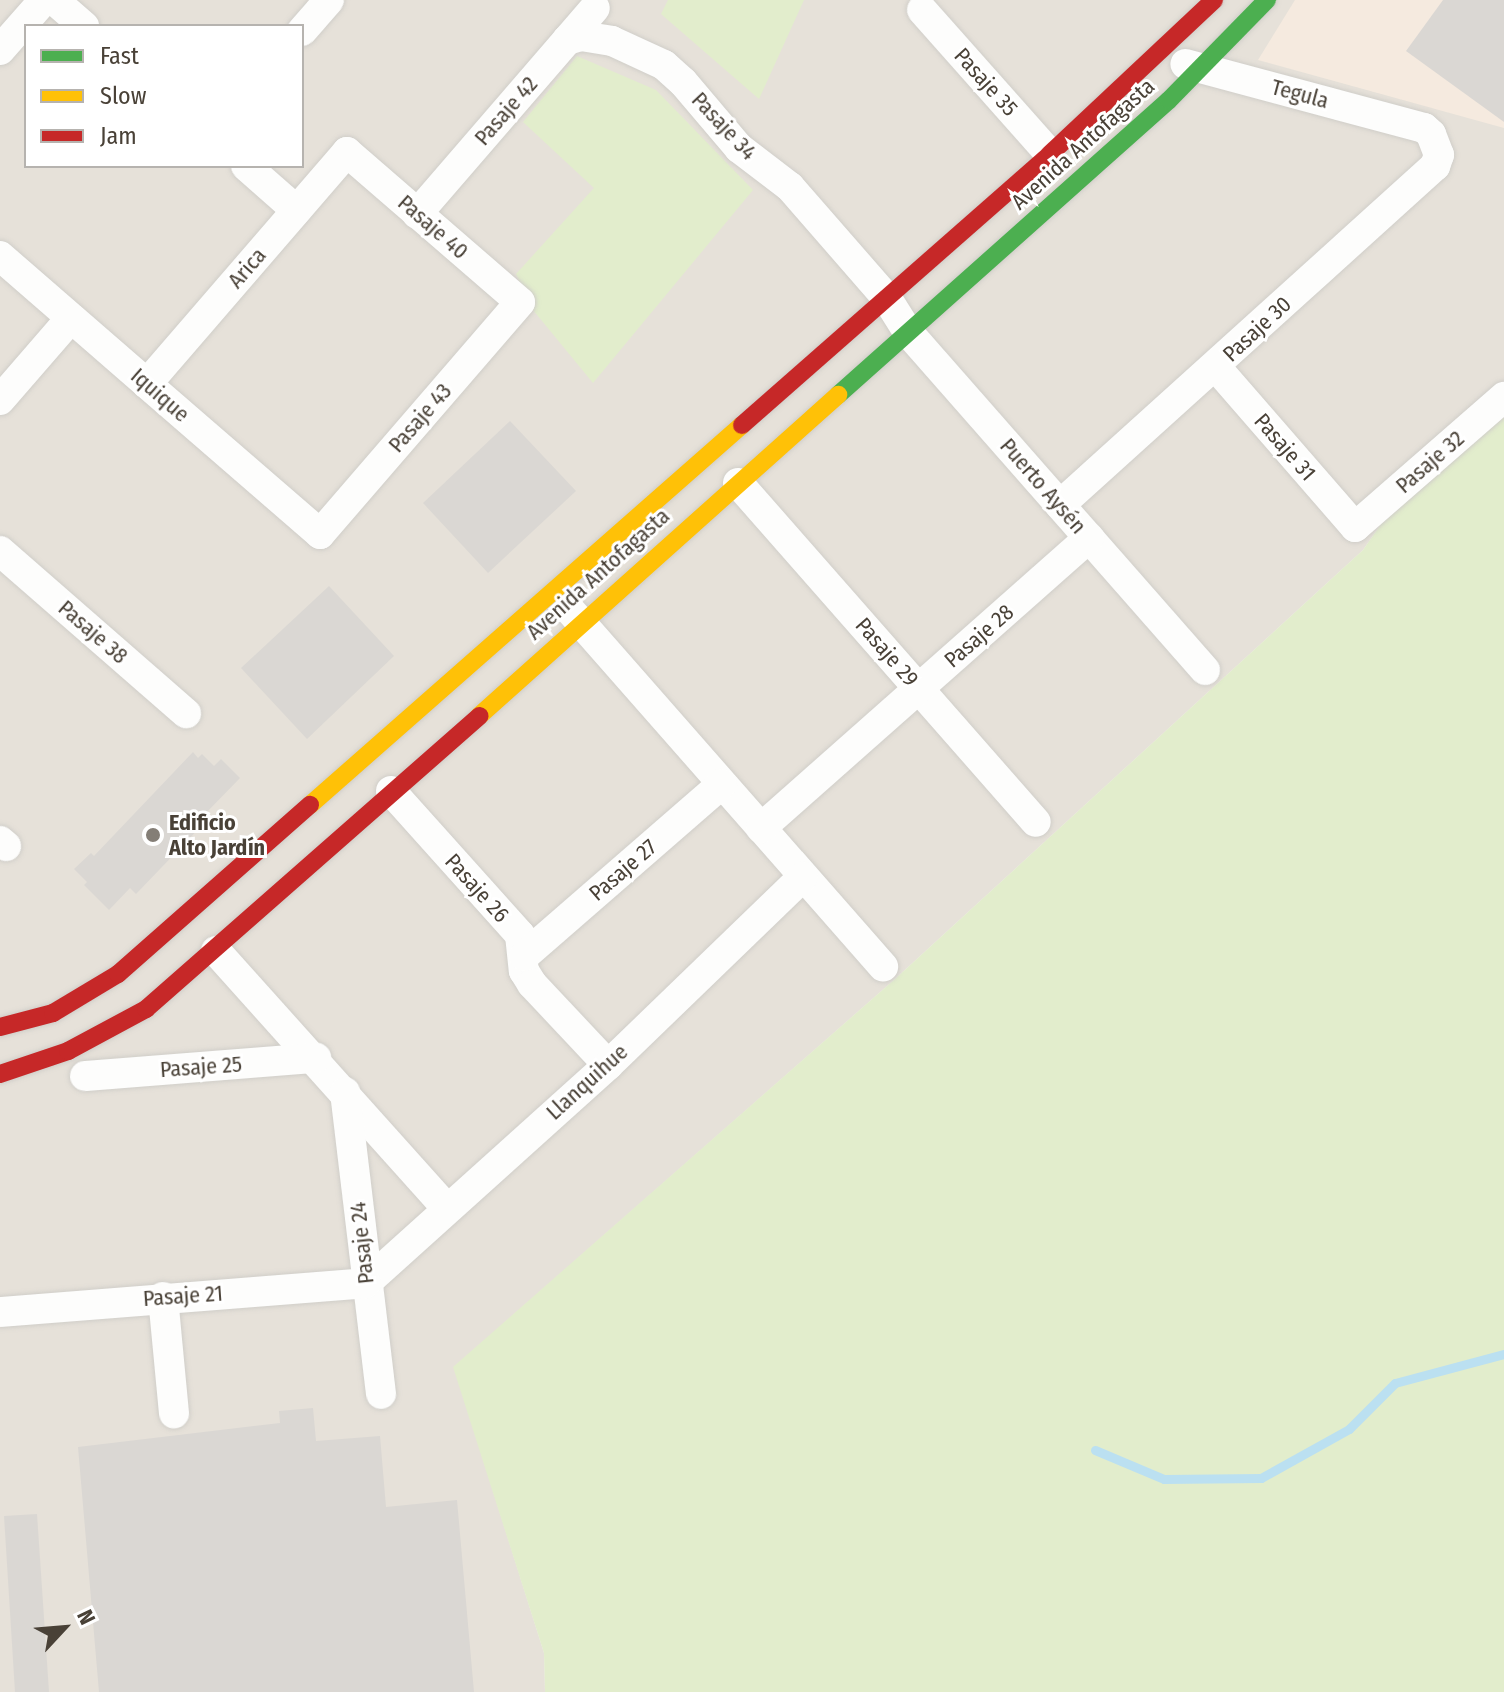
<!DOCTYPE html>
<html>
<head>
<meta charset="utf-8">
<style>
  body { margin:0 }
  #map { position:relative; width:1504px; height:1692px; overflow:hidden; background:#f2f0ec; font-family:"Fira Sans Condensed",sans-serif }
  div>[style] { position:absolute }
  .residential>* { inset:0; background:#e6e1d9 }
  .commercial>* { inset:0; background:#f5eadf }
  .green>* { inset:0; background:#e2edcc }
  .stream>* { height:9px; margin:-4.5px; padding:0 4.5px; transform-origin:4.5px; border-radius:4.5px; background:#bbe0f1 }
  .building>* { inset:0; background:#dad7d3 }
  .roads { filter:drop-shadow(0 0 2px #d0cec9) drop-shadow(0 0 2px #d0cec9) }
  .street>* { height:30px; margin:-15px; padding:0 15px; transform-origin:15px; border-radius:15px; background:#fdfdfc }
  .fast>* { height:18px; margin:-9px; padding:0 9px; transform-origin:9px; border-radius:9px; background:#4caf50 }
  .slow>* { height:18px; margin:-9px; padding:0 9px; transform-origin:9px; border-radius:9px; background:#ffc107 }
  .jam>* { height:18px; margin:-9px; padding:0 9px; transform-origin:9px; border-radius:9px; background:#c62828 }
  .dots>* { width:22px; height:22px; translate:-50% -50%; box-sizing:border-box; border:4px solid #fff; border-radius:50% }
  span { translate:-50% -50%; white-space:nowrap; text-align:center; line-height:1.15; -webkit-text-stroke:6px #fff; paint-order:stroke }
  .street-label { font-size:22px; color:#494137 }
  .poi-label { font-size:22px; color:#494137; font-weight:700 }
  .left { translate:0 -50%; text-align:left }
  .legend { position:absolute; left:24px; top:24px; width:280px; height:144px; box-sizing:border-box; background:#fff; border:2px solid #b6b3af; margin:0; padding:10px 14px; list-style:none; font-size:24px; color:#494137 }
  .legend li { display:flex; align-items:center; gap:16px; height:40px }
  .legend b { width:40px; border:2px solid #b6b3af }
  .north { position:absolute; left:24px; top:1588px; width:80px; height:80px; -webkit-text-stroke:6px #fff; paint-order:stroke; rotate:64deg; font-size:22px; font-weight:700; line-height:32px; text-align:center; color:#494137 }
  .north::after { content:''; display:block; margin:auto; width:28px; height:36px; background:#494137; clip-path:polygon(50% 0,100% 100%,50% 72%,0 100%) }
</style>
</head>
<body>
<div id="map">
  <div class="residential">
    <i style="clip-path:polygon(evenodd,0 0,1504px 0,1504px 417px,1381px 524px,1363px 550px,895px 979px,454px 1367px,544px 1653px,545px 1692px,0 1692px,0 0,26px 26px,302px 26px,302px 166px,26px 166px,26px 26px)"></i>
  </div>
  <div class="commercial">
    <i style="clip-path:polygon(1295px 0,1504px 0,1504px 128px,1258px 60px)"></i>
  </div>
  <div class="green">
    <i style="clip-path:polygon(668px 0,804px 0,759px 99px,661px 14px)"></i>
    <i style="clip-path:polygon(577px 56px,656px 90px,753px 190px,593px 383px,533px 310px,516px 274px,594px 188px,523px 122px)"></i>
    <i style="clip-path:polygon(1504px 417px,1504px 1692px,545px 1692px,544px 1653px,453px 1367px,895px 979px,1363px 550px,1381px 524px)"></i>
  </div>
  <div class="stream">
    <i style="left:1095px;top:1450px;width:75px;rotate:22.8deg"></i>
    <i style="left:1164px;top:1479px;width:97px;rotate:-0.6deg"></i>
    <i style="left:1261px;top:1478px;width:101px;rotate:-29.1deg"></i>
    <i style="left:1349px;top:1429px;width:65px;rotate:-45deg"></i>
    <i style="left:1395px;top:1383px;width:113px;rotate:-14.9deg"></i>
  </div>
  <div class="building">
    <i style="clip-path:polygon(1443px 0,1504px 0,1504px 122px,1406px 51px)"></i>
    <i style="clip-path:polygon(510px 421px,576px 491px,488px 573px,423px 503px)"></i>
    <i style="clip-path:polygon(329px 586px,394px 656px,307px 739px,241px 668px)"></i>
    <i style="clip-path:polygon(193px 752px,198px 758px,202px 754px,214px 766px,221px 759px,240px 778px,205px 814px,209px 818px,136px 894px,130px 888px,109px 910px,84px 885px,87px 882px,74px 869px,91px 853px,94px 856px)"></i>
    <i style="clip-path:polygon(313px 1408px,316px 1441px,380px 1436px,386px 1507px,457px 1500px,474px 1692px,99px 1692px,78px 1447px,280px 1423px,279px 1411px)"></i>
    <i style="clip-path:polygon(37px 1514px,49px 1692px,15px 1692px,4px 1516px)"></i>
  </div>
  <div class="roads">
    <div class="street">
      <i style="left:54px;top:0;width:40px;rotate:41deg"></i>
      <i style="left:922px;top:10px;width:193px;rotate:48.4deg"></i>
      <i style="left:302px;top:31px;width:41px;rotate:-48.9deg"></i>
      <i style="left:567px;top:40px;width:15px;rotate:-16deg"></i>
      <i style="left:581px;top:36px;width:31px;rotate:9deg"></i>
      <i style="left:612px;top:41px;width:57px;rotate:24.8deg"></i>
      <i style="left:664px;top:65px;width:25px;rotate:42deg"></i>
      <i style="left:683px;top:82px;width:87px;rotate:49.7deg"></i>
      <i style="left:739px;top:148px;width:64px;rotate:37.4deg"></i>
      <i style="left:790px;top:187px;width:146px;rotate:48.9deg"></i>
      <i style="left:886px;top:297px;width:41px;rotate:57.8deg"></i>
      <i style="left:908px;top:332px;width:450px;rotate:48.7deg"></i>
      <i style="left:0;top:50px;width:67px;rotate:-48.7deg"></i>
      <i style="left:246px;top:166px;width:67px;rotate:41.3deg"></i>
      <i style="left:417px;top:214px;width:272px;rotate:-49.2deg"></i>
      <i style="left:0;top:256px;width:195px;rotate:41deg"></i>
      <i style="left:147px;top:384px;width:229px;rotate:40.9deg"></i>
      <i style="left:320px;top:534px;width:306px;rotate:-49.2deg"></i>
      <i style="left:520px;top:302px;width:229px;rotate:-139.1deg"></i>
      <i style="left:347px;top:152px;width:306px;rotate:130.8deg"></i>
      <i style="left:1216px;top:367px;width:212px;rotate:49deg"></i>
      <i style="left:1355px;top:527px;width:198px;rotate:-41.1deg"></i>
      <i style="left:0;top:400px;width:108px;rotate:-49.1deg"></i>
      <i style="left:738px;top:483px;width:451px;rotate:48.7deg"></i>
      <i style="left:1060px;top:505px;width:506px;rotate:-42.11deg"></i>
      <i style="left:1435px;top:166px;width:12px;rotate:-70deg"></i>
      <i style="left:1439px;top:155px;width:22px;rotate:-111deg"></i>
      <i style="left:1431px;top:134px;width:9px;rotate:-139deg"></i>
      <i style="left:1424px;top:128px;width:247px;rotate:-165deg"></i>
      <i style="left:0;top:551px;width:247px;rotate:41.1deg"></i>
      <i style="left:569px;top:609px;width:476px;rotate:48.7deg"></i>
      <i style="left:391px;top:791px;width:193px;rotate:48.1deg"></i>
      <i style="left:520px;top:935px;width:36px;rotate:84deg"></i>
      <i style="left:524px;top:971px;width:15px;rotate:58deg"></i>
      <i style="left:532px;top:984px;width:111px;rotate:46.8deg"></i>
      <i style="left:761px;top:828px;width:438px;rotate:-41.5deg"></i>
      <i style="left:0;top:841px;width:8px;rotate:40deg"></i>
      <i style="left:216px;top:951px;width:344px;rotate:48.1deg"></i>
      <i style="left:524px;top:956px;width:262px;rotate:-41deg"></i>
      <i style="left:85px;top:1076px;width:232px;rotate:-4.5deg"></i>
      <i style="left:345px;top:1092px;width:304px;rotate:83.2deg"></i>
      <i style="left:366px;top:1283px;width:326px;rotate:-42deg"></i>
      <i style="left:608px;top:1065px;width:271px;rotate:-44deg"></i>
      <i style="left:163px;top:1297px;width:117px;rotate:84.6deg"></i>
      <i style="left:0;top:1312px;width:367px;rotate:-4.5deg"></i>
    </div>
    <div class="fast">
      <i style="left:838px;top:395px;width:443px;rotate:-41.7deg"></i>
      <i style="left:1169px;top:100px;width:140px;rotate:-45.6deg"></i>
    </div>
    <div class="slow">
      <i style="left:479px;top:716px;width:482px;rotate:-41.8deg"></i>
      <i style="left:310px;top:805px;width:575px;rotate:-41.34deg"></i>
    </div>
    <div class="jam">
      <i style="left:742px;top:425px;width:410px;rotate:-41.3deg"></i>
      <i style="left:1050px;top:154px;width:225px;rotate:-43.2deg"></i>
      <i style="left:0;top:1027px;width:55px;rotate:-14.8deg"></i>
      <i style="left:53px;top:1013px;width:76px;rotate:-31deg"></i>
      <i style="left:118px;top:974px;width:256px;rotate:-41.4deg"></i>
      <i style="left:0;top:1074px;width:72px;rotate:-18.7deg"></i>
      <i style="left:68px;top:1051px;width:89px;rotate:-28.3deg"></i>
      <i style="left:146px;top:1009px;width:444px;rotate:-41.3deg"></i>
    </div>
  </div>
  <div class="dots">
    <i style="left:153px;top:835px;background:#847e76"></i>
  </div>
  <div class="street-label">
    <span style="left:986px;top:82px;rotate:48deg">Pasaje 35</span>
    <span style="left:1300px;top:94px;rotate:15deg">Tegula</span>
    <span style="left:506px;top:111px;rotate:-49deg">Pasaje 42</span>
    <span style="left:724px;top:126px;rotate:47deg">Pasaje 34</span>
    <span style="left:1083px;top:144px;rotate:-42deg">Avenida Antofagasta</span>
    <span style="left:433px;top:227px;rotate:41deg">Pasaje 40</span>
    <span style="left:247px;top:268px;rotate:-49deg">Arica</span>
    <span style="left:1257px;top:329px;rotate:-43deg">Pasaje 30</span>
    <span style="left:160px;top:395px;rotate:41deg">Iquique</span>
    <span style="left:420px;top:418px;rotate:-49deg">Pasaje 43</span>
    <span style="left:1285px;top:447px;rotate:49deg">Pasaje 31</span>
    <span style="left:1430px;top:462px;rotate:-41deg">Pasaje 32</span>
    <span style="left:1043px;top:486px;rotate:49deg">Puerto Aysén</span>
    <span style="left:598px;top:574px;rotate:-42deg">Avenida Antofagasta</span>
    <span style="left:93px;top:632px;rotate:41deg">Pasaje 38</span>
    <span style="left:979px;top:636px;rotate:-41deg">Pasaje 28</span>
    <span style="left:887px;top:652px;rotate:49deg">Pasaje 29</span>
    <span style="left:623px;top:870px;rotate:-41deg">Pasaje 27</span>
    <span style="left:477px;top:888px;rotate:48deg">Pasaje 26</span>
    <span style="left:201px;top:1067px;rotate:-4deg">Pasaje 25</span>
    <span style="left:587px;top:1082px;rotate:-42deg">Llanquihue</span>
    <span style="left:362px;top:1243px;rotate:-96deg">Pasaje 24</span>
    <span style="left:183px;top:1296px;rotate:-4deg">Pasaje 21</span>
  </div>
  <div class="poi-label">
    <span class="left" style="left:169px;top:835px">Edificio<br>Alto Jardín</span>
  </div>
  <ul class="legend">
  <li><b style="height:10px;background:#4caf50"></b>Fast</li>
  <li><b style="height:10px;background:#ffc107"></b>Slow</li>
  <li><b style="height:10px;background:#c62828"></b>Jam</li>
  </ul>
  <div class="north">N</div>
</div>
</body>
</html>
